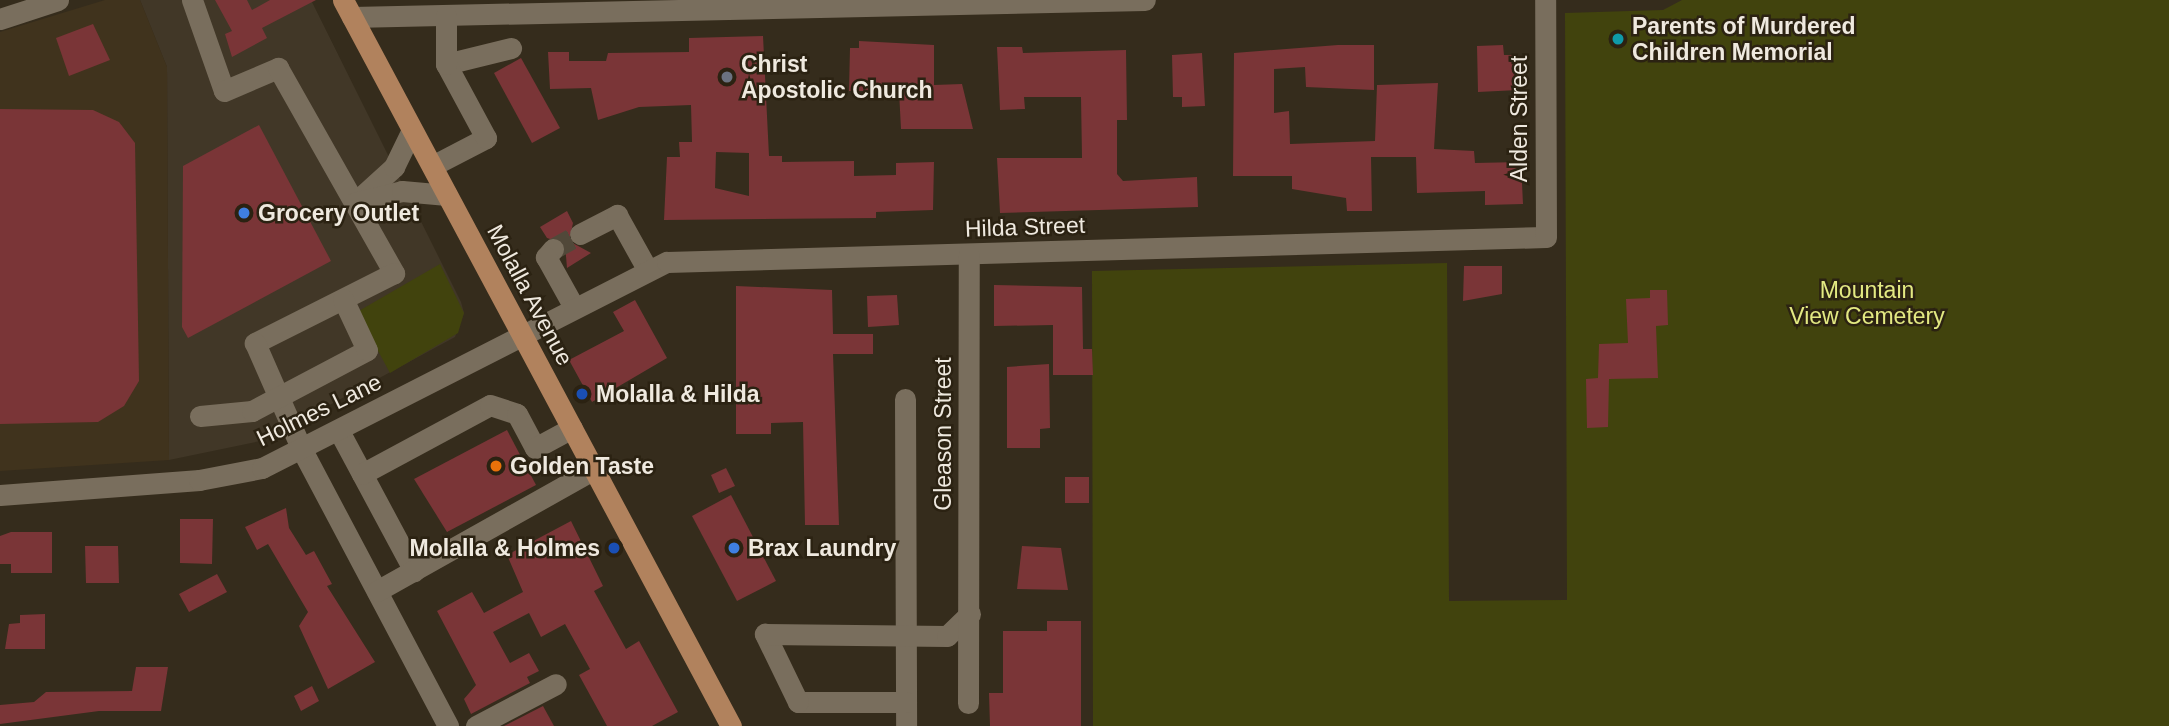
<!DOCTYPE html>
<html>
<head>
<meta charset="utf-8">
<style>
  body { margin:0 }
  #map { position:relative; width:2169px; height:726px; overflow:hidden; background:#352c1c; font-family:Helvetica,sans-serif }
  div>[style] { position:absolute }
  .commercial>* { inset:0; background:#413727 }
  .built>* { inset:0; background:#40331d }
  .green>* { inset:0; background:#41430d }
  .building>* { inset:0; background:#7a3537 }
  .minor-tunnel>* { height:21px; margin-top:-10.5px; transform-origin:0; background:repeating-linear-gradient(90deg,#514839 0 21px,transparent 0 31px) }
  .minor>* { height:21px; margin:-10.5px; padding:0 10.5px; transform-origin:10.5px; border-radius:10.5px; background:#796e5d }
  .major>* { height:21px; margin:-10.5px; padding:0 10.5px; transform-origin:10.5px; border-radius:10.5px; background:#b1825d }
  .dots>* { width:19px; height:19px; translate:-50% -50%; box-sizing:border-box; border:4px solid #2b2212; border-radius:50% }
  span { translate:-50% -50%; white-space:nowrap; text-align:center; line-height:1.15; -webkit-text-stroke:5px #2b2212; paint-order:stroke }
  .poi-label { font-size:23px; color:#efe9df; font-weight:700 }
  .left { translate:0 -50%; text-align:left }
  .right { translate:-100% -50%; text-align:right }
  .street-label { font-size:23px; color:#efe9df }
  .park-label { font-size:23px; color:#e3e982 }
</style>
</head>
<body>
<div id="map">
  <div class="commercial">
    <i style="clip-path:polygon(140px 0,311px 0,461px 302px,464px 313px,455px 337px,265px 440px,169px 460px,167px 67px)"></i>
  </div>
  <div class="built">
    <i style="clip-path:polygon(105px 0,140px 0,167px 67px,169px 460px,0 471px,0 32px)"></i>
  </div>
  <div class="green">
    <i style="clip-path:polygon(1682px 0,2169px 0,2169px 726px,1093px 726px,1092px 271px,1447px 263px,1449px 601px,1567px 600px,1565px 13px,1663px 10px)"></i>
    <i style="clip-path:polygon(440px 264px,464px 313px,458px 333px,390px 373px,357px 312px)"></i>
  </div>
  <div class="building">
    <i style="clip-path:polygon(215px 0,247px 0,252px 10px,270px 0,316px 0,262px 28px,267px 38px,232px 57px,225px 34px,232px 31px)"></i>
    <i style="clip-path:polygon(93px 24px,110px 60px,69px 76px,56px 38px)"></i>
    <i style="clip-path:polygon(evenodd,763px 36px,769px 156px,782px 156px,782px 162px,854px 161px,854px 176px,896px 175px,896px 163px,934px 162px,933px 210px,876px 212px,876px 218px,664px 220px,667px 157px,680px 157px,679px 142px,692px 142px,691px 105px,639px 107px,598px 120px,591px 88px,550px 89px,548px 52px,569px 52px,569px 61px,606px 61px,608px 53px,689px 52px,689px 38px,763px 36px,716px 152px,749px 153px,749px 196px,715px 188px,716px 152px)"></i>
    <i style="clip-path:polygon(859px 41px,934px 45px,934px 85px,962px 84px,973px 129px,901px 129px,899px 91px,849px 91px,850px 48px,859px 48px)"></i>
    <i style="clip-path:polygon(1338px 45px,1374px 45px,1374px 90px,1306px 87px,1305px 67px,1274px 69px,1274px 113px,1289px 111px,1290px 144px,1375px 141px,1377px 85px,1438px 83px,1434px 149px,1474px 151px,1475px 163px,1521px 162px,1523px 204px,1485px 205px,1485px 191px,1417px 193px,1416px 157px,1371px 157px,1372px 211px,1347px 211px,1346px 198px,1292px 189px,1292px 176px,1233px 176px,1234px 53px)"></i>
    <i style="clip-path:polygon(1503px 45px,1504px 55px,1517px 55px,1518px 90px,1478px 92px,1477px 46px)"></i>
    <i style="clip-path:polygon(997px 47px,1022px 47px,1023px 53px,1126px 50px,1127px 120px,1117px 120px,1117px 174px,1123px 181px,1197px 177px,1198px 207px,1000px 213px,997px 158px,1082px 158px,1081px 97px,1024px 97px,1025px 109px,1000px 110px)"></i>
    <i style="clip-path:polygon(1202px 53px,1205px 106px,1182px 107px,1182px 97px,1173px 97px,1172px 55px)"></i>
    <i style="clip-path:polygon(521px 58px,560px 128px,532px 143px,494px 73px)"></i>
    <i style="clip-path:polygon(0 109px,93px 110px,119px 122px,135px 143px,139px 381px,124px 406px,98px 422px,0 424px)"></i>
    <i style="clip-path:polygon(259px 125px,331px 261px,188px 338px,182px 327px,183px 166px)"></i>
    <i style="clip-path:polygon(567px 211px,573px 223px,569px 241px,591px 253px,567px 268px,565px 244px,547px 238px,540px 227px)"></i>
    <i style="clip-path:polygon(1464px 266px,1502px 266px,1502px 294px,1463px 301px)"></i>
    <i style="clip-path:polygon(994px 285px,1082px 287px,1083px 349px,1092px 349px,1093px 375px,1053px 375px,1053px 325px,994px 326px)"></i>
    <i style="clip-path:polygon(736px 286px,832px 290px,833px 334px,873px 334px,873px 354px,833px 354px,839px 525px,805px 525px,803px 422px,771px 423px,771px 434px,736px 434px)"></i>
    <i style="clip-path:polygon(1650px 290px,1667px 290px,1668px 325px,1656px 326px,1658px 378px,1609px 379px,1608px 427px,1587px 428px,1586px 379px,1598px 378px,1599px 344px,1628px 343px,1626px 299px,1650px 298px)"></i>
    <i style="clip-path:polygon(897px 295px,899px 325px,868px 327px,867px 296px)"></i>
    <i style="clip-path:polygon(635px 300px,667px 358px,592px 402px,569px 360px,624px 331px,613px 312px)"></i>
    <i style="clip-path:polygon(1049px 364px,1050px 428px,1040px 429px,1040px 448px,1007px 448px,1007px 367px)"></i>
    <i style="clip-path:polygon(507px 430px,536px 485px,447px 532px,414px 479px)"></i>
    <i style="clip-path:polygon(726px 468px,735px 486px,719px 493px,711px 475px)"></i>
    <i style="clip-path:polygon(1065px 477px,1089px 477px,1089px 503px,1065px 503px)"></i>
    <i style="clip-path:polygon(731px 495px,776px 581px,737px 601px,692px 516px)"></i>
    <i style="clip-path:polygon(286px 508px,289px 528px,306px 555px,314px 551px,332px 584px,327px 586px,375px 662px,328px 689px,299px 626px,308px 612px,268px 544px,257px 550px,245px 527px)"></i>
    <i style="clip-path:polygon(180px 519px,213px 519px,212px 564px,180px 563px)"></i>
    <i style="clip-path:polygon(571px 521px,603px 586px,594px 591px,626px 649px,639px 641px,678px 712px,652px 726px,607px 726px,579px 675px,590px 669px,565px 624px,541px 637px,529px 613px,493px 632px,510px 663px,529px 653px,539px 671px,527px 677px,530px 683px,471px 714px,464px 699px,476px 685px,437px 611px,472px 592px,484px 613px,523px 592px,507px 555px)"></i>
    <i style="clip-path:polygon(11px 532px,52px 532px,52px 573px,11px 573px,11px 564px,0 564px,0 536px)"></i>
    <i style="clip-path:polygon(85px 546px,118px 546px,119px 583px,86px 583px)"></i>
    <i style="clip-path:polygon(1022px 546px,1061px 548px,1068px 590px,1017px 589px)"></i>
    <i style="clip-path:polygon(217px 574px,227px 592px,189px 612px,179px 594px)"></i>
    <i style="clip-path:polygon(45px 614px,45px 649px,5px 649px,9px 624px,20px 623px,20px 615px)"></i>
    <i style="clip-path:polygon(1047px 621px,1081px 621px,1081px 726px,990px 726px,989px 693px,1003px 693px,1003px 631px,1047px 631px)"></i>
    <i style="clip-path:polygon(136px 667px,168px 667px,161px 711px,99px 711px,0 724px,0 705px,34px 702px,46px 692px,132px 691px)"></i>
    <i style="clip-path:polygon(312px 686px,319px 701px,301px 711px,294px 696px)"></i>
    <i style="clip-path:polygon(543px 706px,554px 726px,504px 726px)"></i>
  </div>
  <div class="minor-tunnel">
    <i style="left:553px;top:249px;width:31px;rotate:-29deg"></i>
  </div>
  <div class="minor">
    <i style="left:192px;top:0;width:96px;rotate:70.6deg"></i>
    <i style="left:224px;top:91px;width:59px;rotate:-23.1deg"></i>
    <i style="left:278px;top:68px;width:236px;rotate:60.5deg"></i>
    <i style="left:394px;top:273px;width:156px;rotate:153.3deg"></i>
    <i style="left:255px;top:343px;width:117px;rotate:66.3deg"></i>
    <i style="left:302px;top:450px;width:312px;rotate:62.1deg"></i>
    <i style="left:352px;top:17px;width:793px;rotate:-1.23deg"></i>
    <i style="left:0;top:19px;width:61px;rotate:-18.1deg"></i>
    <i style="left:446px;top:64px;width:67px;rotate:-13.8deg"></i>
    <i style="left:432px;top:166px;width:61px;rotate:-27.4deg"></i>
    <i style="left:486px;top:138px;width:84px;rotate:-118.4deg"></i>
    <i style="left:446px;top:64px;width:48px;rotate:-90deg"></i>
    <i style="left:361px;top:197px;width:45px;rotate:-42.3deg"></i>
    <i style="left:394px;top:167px;width:41px;rotate:-64.1deg"></i>
    <i style="left:354px;top:203px;width:49px;rotate:-14deg"></i>
    <i style="left:402px;top:191px;width:45px;rotate:5.1deg"></i>
    <i style="left:580px;top:234px;width:42px;rotate:-27.2deg"></i>
    <i style="left:617px;top:215px;width:62px;rotate:60.9deg"></i>
    <i style="left:553px;top:249px;width:11px;rotate:131deg"></i>
    <i style="left:546px;top:257px;width:57px;rotate:60.8deg"></i>
    <i style="left:905px;top:399px;width:327px;rotate:89.8deg"></i>
    <i style="left:200px;top:416px;width:52px;rotate:-5.5deg"></i>
    <i style="left:252px;top:411px;width:130px;rotate:-27.9deg"></i>
    <i style="left:367px;top:350px;width:56px;rotate:-115.2deg"></i>
    <i style="left:339px;top:431px;width:159px;rotate:61.8deg"></i>
    <i style="left:362px;top:474px;width:145px;rotate:-28.3deg"></i>
    <i style="left:490px;top:405px;width:28px;rotate:18deg"></i>
    <i style="left:517px;top:414px;width:38px;rotate:62deg"></i>
    <i style="left:535px;top:448px;width:42px;rotate:-28.4deg"></i>
    <i style="left:0;top:495px;width:200px;rotate:-4.3deg"></i>
    <i style="left:199px;top:480px;width:64px;rotate:-10.8deg"></i>
    <i style="left:262px;top:468px;width:454px;rotate:-27deg"></i>
    <i style="left:667px;top:262px;width:879px;rotate:-1.63deg"></i>
    <i style="left:1546px;top:237px;width:237px;rotate:-90.2deg"></i>
    <i style="left:377px;top:591px;width:249px;rotate:-29.3deg"></i>
    <i style="left:906px;top:702px;width:108px;rotate:180deg"></i>
    <i style="left:798px;top:702px;width:76px;rotate:-115.9deg"></i>
    <i style="left:765px;top:634px;width:182px;rotate:0.6deg"></i>
    <i style="left:947px;top:636px;width:32px;rotate:-44deg"></i>
    <i style="left:968px;top:703px;width:448px;rotate:-89.9deg"></i>
    <i style="left:476px;top:726px;width:90px;rotate:-27.7deg"></i>
  </div>
  <div class="major">
    <i style="left:343px;top:0;width:823px;rotate:61.88deg"></i>
  </div>
  <div class="dots">
    <i style="left:1618px;top:39px;background:#0f9aa8"></i>
    <i style="left:727px;top:77px;background:#6b7280"></i>
    <i style="left:244px;top:213px;background:#3f7fe0"></i>
    <i style="left:582px;top:394px;background:#1a4fb4"></i>
    <i style="left:496px;top:466px;background:#e8710a"></i>
    <i style="left:614px;top:548px;background:#1a4fb4"></i>
    <i style="left:734px;top:548px;background:#3f7fe0"></i>
  </div>
  <div class="poi-label">
    <span class="left" style="left:1632px;top:39px">Parents of Murdered<br>Children Memorial</span>
    <span class="left" style="left:741px;top:77px">Christ<br>Apostolic Church</span>
    <span class="left" style="left:258px;top:213px">Grocery Outlet</span>
    <span class="left" style="left:596px;top:394px">Molalla &amp; Hilda</span>
    <span class="left" style="left:510px;top:466px">Golden Taste</span>
    <span class="right" style="left:600px;top:548px">Molalla &amp; Holmes</span>
    <span class="left" style="left:748px;top:548px">Brax Laundry</span>
  </div>
  <div class="street-label">
    <span style="left:1519px;top:119px;rotate:-90deg">Alden Street</span>
    <span style="left:1025px;top:227px;rotate:-2deg">Hilda Street</span>
    <span style="left:530px;top:295px;rotate:62deg">Molalla Avenue</span>
    <span style="left:319px;top:410px;rotate:-26deg">Holmes Lane</span>
    <span style="left:943px;top:434px;rotate:-90deg">Gleason Street</span>
  </div>
  <div class="park-label">
    <span style="left:1867px;top:303px">Mountain<br>View Cemetery</span>
  </div>
</div>
</body>
</html>
